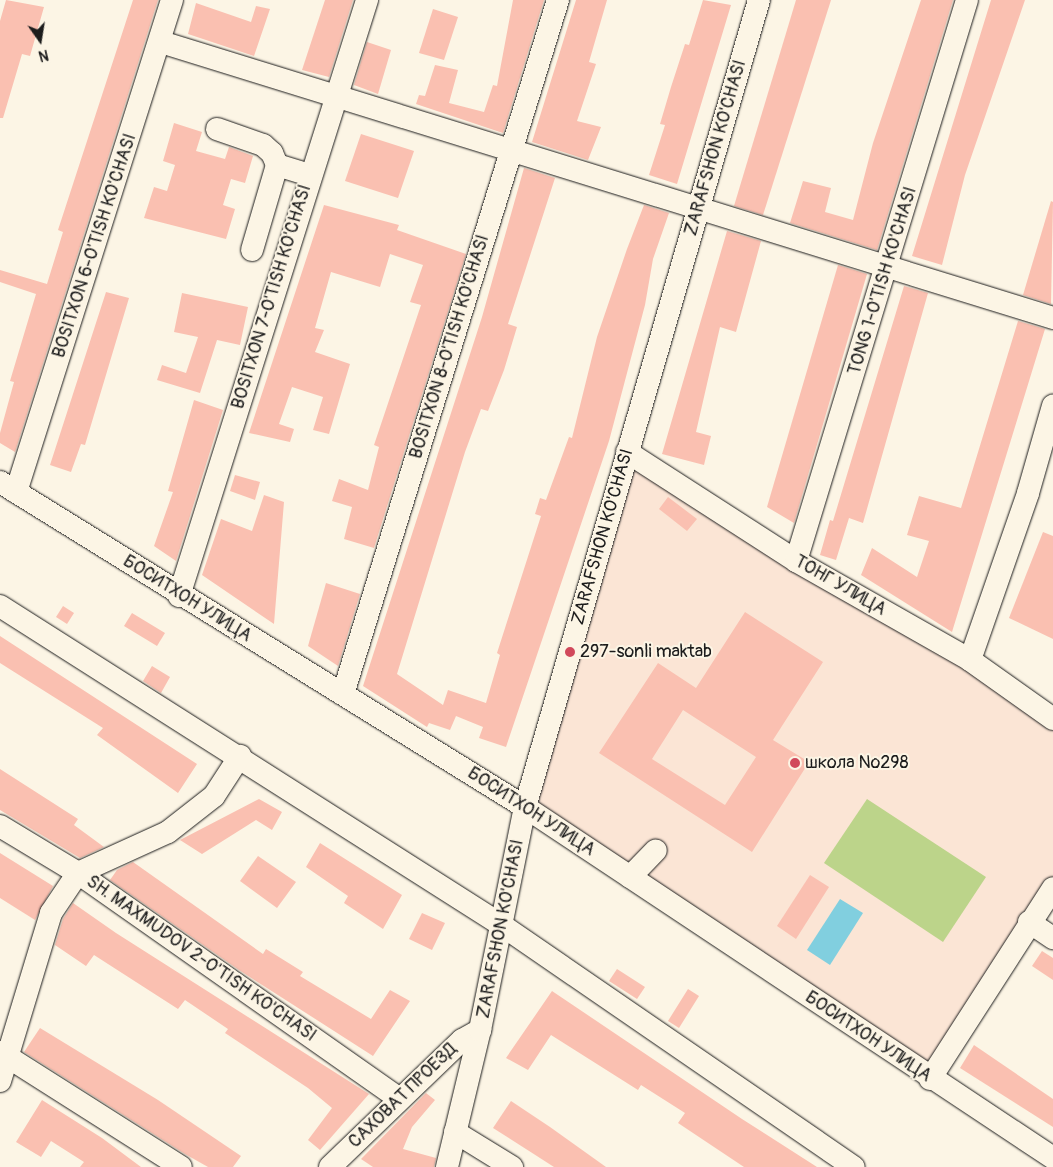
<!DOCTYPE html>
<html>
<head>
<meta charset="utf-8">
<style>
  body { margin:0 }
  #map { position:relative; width:1053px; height:1167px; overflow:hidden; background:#fcf5e5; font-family:Pangolin,sans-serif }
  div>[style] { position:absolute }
  .built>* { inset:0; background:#fbe5d5 }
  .green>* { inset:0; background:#bcd48a }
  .water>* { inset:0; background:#81cfdf }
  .building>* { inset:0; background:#fac0b1 }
  .roads { filter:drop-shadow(0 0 1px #1c1c1c) drop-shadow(0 0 1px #1c1c1c) }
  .minor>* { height:22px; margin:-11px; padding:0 11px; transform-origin:11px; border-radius:11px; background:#fcf5e5 }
  .dots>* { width:14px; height:14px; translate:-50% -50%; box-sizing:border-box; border:2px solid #fcf5e5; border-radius:50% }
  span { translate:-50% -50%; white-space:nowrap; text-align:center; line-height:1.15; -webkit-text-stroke:4px #fcf5e5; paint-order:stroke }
  .street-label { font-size:18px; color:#1c1c1c }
  .poi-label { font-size:18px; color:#1c1c1c }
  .left { translate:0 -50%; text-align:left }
  .north { position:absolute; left:15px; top:15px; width:50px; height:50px; -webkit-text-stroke:4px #fcf5e5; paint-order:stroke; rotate:167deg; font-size:14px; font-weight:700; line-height:20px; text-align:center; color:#1c1c1c }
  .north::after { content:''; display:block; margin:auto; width:18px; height:22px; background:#1c1c1c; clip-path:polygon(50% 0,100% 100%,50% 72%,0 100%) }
</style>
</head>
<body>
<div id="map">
  <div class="built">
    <i style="clip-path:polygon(627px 452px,1053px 719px,1053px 888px,930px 1079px,525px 807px)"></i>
  </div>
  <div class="green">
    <i style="clip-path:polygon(867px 799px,986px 877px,943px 942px,824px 863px)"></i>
  </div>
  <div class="water">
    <i style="clip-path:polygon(840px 899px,863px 913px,830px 965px,807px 950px)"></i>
  </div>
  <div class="building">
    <i style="clip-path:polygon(6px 0,44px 7px,30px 56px,22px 54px,3px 118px,0 118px,0 21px)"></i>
    <i style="clip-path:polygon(133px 0,158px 0,15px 452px,0 443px,0 433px,14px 382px,10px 381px,36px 294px,0 282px,0 270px,47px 284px,63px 232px,58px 230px)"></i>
    <i style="clip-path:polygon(325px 0,353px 0,329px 77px,302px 70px)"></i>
    <i style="clip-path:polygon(513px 0,544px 0,503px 133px,416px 104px,419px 95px,425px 96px,435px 65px,458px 70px,449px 103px,484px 112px,493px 85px,497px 86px)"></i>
    <i style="clip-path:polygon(576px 0,607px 0,589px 62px,596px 64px,577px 121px,601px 127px,588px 160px,532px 142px)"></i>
    <i style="clip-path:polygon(703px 0,731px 5px,677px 184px,649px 175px,665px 125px,660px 124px,671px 87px,685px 44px,689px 45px)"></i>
    <i style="clip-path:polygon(796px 0,831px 0,763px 215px,734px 206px)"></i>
    <i style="clip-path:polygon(921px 0,953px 0,877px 250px,790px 223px,803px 181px,831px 188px,825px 212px,853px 220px,873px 143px)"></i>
    <i style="clip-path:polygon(991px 0,1025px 0,965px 175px,942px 265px,912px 256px)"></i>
    <i style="clip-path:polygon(196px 3px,251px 22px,256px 6px,270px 9px,254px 56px,188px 34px)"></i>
    <i style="clip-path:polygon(433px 9px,458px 17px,444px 60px,419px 53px)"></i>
    <i style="clip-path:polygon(367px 42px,391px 50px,378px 94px,354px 85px)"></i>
    <i style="clip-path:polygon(174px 123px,202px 132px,196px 151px,225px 159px,229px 147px,253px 156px,245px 183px,231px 179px,223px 205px,235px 209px,226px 239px,144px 218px,154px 187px,167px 191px,175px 165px,163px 161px)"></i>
    <i style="clip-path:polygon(361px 134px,414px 151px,398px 198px,345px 181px)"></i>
    <i style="clip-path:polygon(524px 168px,555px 178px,508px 324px,517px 327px,504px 370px,488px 411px,481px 409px,465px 452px,397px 674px,443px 705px,448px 690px,486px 703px,500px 655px,497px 653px,541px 516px,535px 514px,540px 498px,546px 500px,569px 437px,572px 438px,597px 337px,627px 249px,644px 205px,669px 213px,653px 259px,645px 305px,609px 441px,506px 747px,479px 738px,483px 727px,456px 716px,450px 730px,429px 723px,427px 727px,363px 686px,482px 317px)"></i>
    <i style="clip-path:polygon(1051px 201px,1053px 202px,1051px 304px,1023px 295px)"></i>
    <i style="clip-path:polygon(324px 205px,399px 225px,397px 230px,466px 254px,374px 548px,344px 539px,352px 507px,332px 501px,339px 479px,368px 490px,379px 447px,374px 445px,421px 305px,410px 302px,423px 265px,390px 254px,380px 287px,331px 272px,315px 328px,324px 330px,315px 352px,350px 364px,329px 434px,313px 430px,323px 397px,292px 387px,279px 424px,294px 429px,290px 442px,249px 433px)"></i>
    <i style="clip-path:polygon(727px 231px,761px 241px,736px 332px,720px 327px,696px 432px,711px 436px,704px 465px,662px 454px)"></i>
    <i style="clip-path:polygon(838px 265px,867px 274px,794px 523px,767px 507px)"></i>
    <i style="clip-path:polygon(904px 286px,928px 293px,863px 523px,849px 518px,836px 560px,820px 555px,830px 520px,833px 521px)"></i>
    <i style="clip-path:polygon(106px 292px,129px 298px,85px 445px,81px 444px,71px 472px,50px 465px)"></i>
    <i style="clip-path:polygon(182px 293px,248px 307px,240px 345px,217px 340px,200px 393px,157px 380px,162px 365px,186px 373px,198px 337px,174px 332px)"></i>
    <i style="clip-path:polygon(1018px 321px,1045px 329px,952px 632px,861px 575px,872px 548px,917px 577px,929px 541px,907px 535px,919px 496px,961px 508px)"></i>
    <i style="clip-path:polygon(194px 400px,223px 410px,176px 561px,154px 546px,173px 492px,168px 491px)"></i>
    <i style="clip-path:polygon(235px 475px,260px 482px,255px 500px,230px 491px)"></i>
    <i style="clip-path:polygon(264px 495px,284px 502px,274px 624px,202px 575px,221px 519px,252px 531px)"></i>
    <i style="clip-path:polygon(668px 497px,697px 519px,687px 531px,659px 509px)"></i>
    <i style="clip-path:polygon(1043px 532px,1053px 536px,1053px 639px,1009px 618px)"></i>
    <i style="clip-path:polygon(326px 583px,360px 594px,338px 666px,308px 646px)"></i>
    <i style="clip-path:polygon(63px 606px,74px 613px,67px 624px,56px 617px)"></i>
    <i style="clip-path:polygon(evenodd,745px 612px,823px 662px,773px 740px,809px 762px,752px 852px,599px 753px,658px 663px,696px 688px,745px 612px,683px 710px,756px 757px,725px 805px,652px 759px,683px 710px)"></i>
    <i style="clip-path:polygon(132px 613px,165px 633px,157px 646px,124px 626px)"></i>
    <i style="clip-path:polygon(0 636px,197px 764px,178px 793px,97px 735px,103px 728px,0 663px)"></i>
    <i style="clip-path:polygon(152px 666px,170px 677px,161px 693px,143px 681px)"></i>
    <i style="clip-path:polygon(0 769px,78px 819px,74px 825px,104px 847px,80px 858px,0 810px)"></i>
    <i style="clip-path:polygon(259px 799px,282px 812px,272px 830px,256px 820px,202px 854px,180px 840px)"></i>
    <i style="clip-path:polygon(320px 843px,402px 895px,383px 929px,344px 903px,348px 896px,306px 867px)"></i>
    <i style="clip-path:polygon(0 853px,53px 886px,35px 920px,0 898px)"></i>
    <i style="clip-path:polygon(258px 856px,296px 882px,277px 908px,240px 881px)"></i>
    <i style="clip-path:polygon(133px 862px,263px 954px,266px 949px,303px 972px,300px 976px,371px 1019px,390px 990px,410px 1001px,373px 1056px,239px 970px,110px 880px,117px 870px)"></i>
    <i style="clip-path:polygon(810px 875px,829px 887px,796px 939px,777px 926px)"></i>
    <i style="clip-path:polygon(73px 903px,116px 933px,369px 1094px,320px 1150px,308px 1140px,332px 1108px,308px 1088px,225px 1033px,228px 1029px,185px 1000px,178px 1009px,94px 955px,86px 966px,55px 945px,63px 919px)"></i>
    <i style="clip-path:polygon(422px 913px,445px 923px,432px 950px,409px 939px)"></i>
    <i style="clip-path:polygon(1042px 951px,1053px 958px,1053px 980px,1032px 966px)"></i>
    <i style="clip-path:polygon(617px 969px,645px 987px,637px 999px,609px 981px)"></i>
    <i style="clip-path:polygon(688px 989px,699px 996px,679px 1028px,668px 1021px)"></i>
    <i style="clip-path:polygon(552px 991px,742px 1119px,817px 1167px,744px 1167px,678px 1123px,685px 1113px,641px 1085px,638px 1090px,551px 1035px,528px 1070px,506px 1058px)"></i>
    <i style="clip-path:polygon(40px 1028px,158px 1100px,241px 1156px,233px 1167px,208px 1167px,185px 1154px,24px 1052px)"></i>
    <i style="clip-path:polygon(974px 1045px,1053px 1099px,1053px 1127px,960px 1068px)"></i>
    <i style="clip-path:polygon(426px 1093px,435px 1100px,412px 1127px,403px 1149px,436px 1158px,434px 1167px,373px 1167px,361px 1159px)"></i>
    <i style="clip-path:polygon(42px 1100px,102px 1138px,141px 1167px,80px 1167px,84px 1162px,51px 1141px,41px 1157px,16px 1142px)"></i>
    <i style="clip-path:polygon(511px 1101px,550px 1127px,606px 1167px,554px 1167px,493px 1128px)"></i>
  </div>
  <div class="roads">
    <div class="minor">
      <i style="left:161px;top:42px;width:934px;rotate:17.19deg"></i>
      <i style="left:217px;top:129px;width:49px;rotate:19.2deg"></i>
      <i style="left:263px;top:145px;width:12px;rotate:42deg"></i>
      <i style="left:272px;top:153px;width:13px;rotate:67deg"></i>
      <i style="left:277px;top:165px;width:34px;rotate:17deg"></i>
      <i style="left:252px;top:250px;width:89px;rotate:-73.6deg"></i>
      <i style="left:627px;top:452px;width:201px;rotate:32.8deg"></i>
      <i style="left:796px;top:561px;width:200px;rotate:29.6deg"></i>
      <i style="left:970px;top:660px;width:102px;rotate:35.4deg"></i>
      <i style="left:0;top:482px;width:617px;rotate:31.76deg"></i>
      <i style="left:525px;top:807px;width:634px;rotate:33.61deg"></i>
      <i style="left:16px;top:492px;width:516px;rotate:-72.41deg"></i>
      <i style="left:796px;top:561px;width:586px;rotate:-73.05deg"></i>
      <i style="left:179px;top:596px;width:625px;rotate:-72.49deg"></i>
      <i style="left:0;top:606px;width:593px;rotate:32.46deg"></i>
      <i style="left:500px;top:924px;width:429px;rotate:34.5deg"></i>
      <i style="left:970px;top:660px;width:177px;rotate:-70.8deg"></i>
      <i style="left:1028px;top:493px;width:91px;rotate:-74deg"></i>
      <i style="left:343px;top:694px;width:727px;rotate:-72.79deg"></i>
      <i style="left:0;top:826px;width:91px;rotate:31.1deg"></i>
      <i style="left:78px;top:873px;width:391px;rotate:35.1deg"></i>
      <i style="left:630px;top:877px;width:37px;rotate:-46deg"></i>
      <i style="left:1029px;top:922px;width:29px;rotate:34deg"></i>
      <i style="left:0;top:1052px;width:214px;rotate:32.4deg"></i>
      <i style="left:930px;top:1079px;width:227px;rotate:-57.2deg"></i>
      <i style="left:0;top:1081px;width:176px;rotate:-73.1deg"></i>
      <i style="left:51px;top:913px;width:48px;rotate:-56deg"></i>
      <i style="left:78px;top:873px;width:99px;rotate:-24.5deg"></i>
      <i style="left:168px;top:832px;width:58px;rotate:-38deg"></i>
      <i style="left:214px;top:796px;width:48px;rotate:-57deg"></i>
      <i style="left:455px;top:1132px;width:67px;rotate:31.6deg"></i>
      <i style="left:330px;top:1167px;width:183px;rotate:-43.9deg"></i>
      <i style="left:462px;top:1040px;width:21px;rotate:-29deg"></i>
      <i style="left:447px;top:1167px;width:141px;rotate:-76.5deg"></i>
      <i style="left:480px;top:1030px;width:227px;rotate:-78.6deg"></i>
      <i style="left:525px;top:807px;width:840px;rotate:-73.83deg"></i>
    </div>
  </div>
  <div class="dots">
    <i style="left:570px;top:652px;background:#d1495b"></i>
    <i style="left:795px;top:763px;background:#d1495b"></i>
  </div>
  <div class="street-label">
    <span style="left:716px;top:148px;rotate:-74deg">ZARAFSHON KO'CHASI</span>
    <span style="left:95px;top:246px;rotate:-72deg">BOSITXON 6-O'TISH KO'CHASI</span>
    <span style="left:883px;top:281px;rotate:-73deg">TONG 1-O'TISH KO'CHASI</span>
    <span style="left:272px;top:297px;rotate:-73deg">BOSITXON 7-O'TISH KO'CHASI</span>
    <span style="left:450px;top:347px;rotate:-73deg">BOSITXON 8-O'TISH KO'CHASI</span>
    <span style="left:603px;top:537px;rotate:-74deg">ZARAFSHON KO'CHASI</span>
    <span style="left:840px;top:586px;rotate:30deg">ТОНГ УЛИЦА</span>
    <span style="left:187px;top:599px;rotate:32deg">БОСИТХОН УЛИЦА</span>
    <span style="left:531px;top:812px;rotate:33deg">БОСИТХОН УЛИЦА</span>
    <span style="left:501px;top:929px;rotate:-79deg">ZARAFSHON KO'CHASI</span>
    <span style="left:201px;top:959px;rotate:35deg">SH. MAXMUDOV 2-O'TISH KO'CHASI</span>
    <span style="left:868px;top:1037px;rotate:34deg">БОСИТХОН УЛИЦА</span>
    <span style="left:403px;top:1096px;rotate:-44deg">САХОВАТ ПРОЕЗД</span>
  </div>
  <div class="poi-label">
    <span class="left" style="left:580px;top:652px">297-sonli maktab</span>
    <span class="left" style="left:805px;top:763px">школа №298</span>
  </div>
  <div class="north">N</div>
</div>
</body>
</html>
